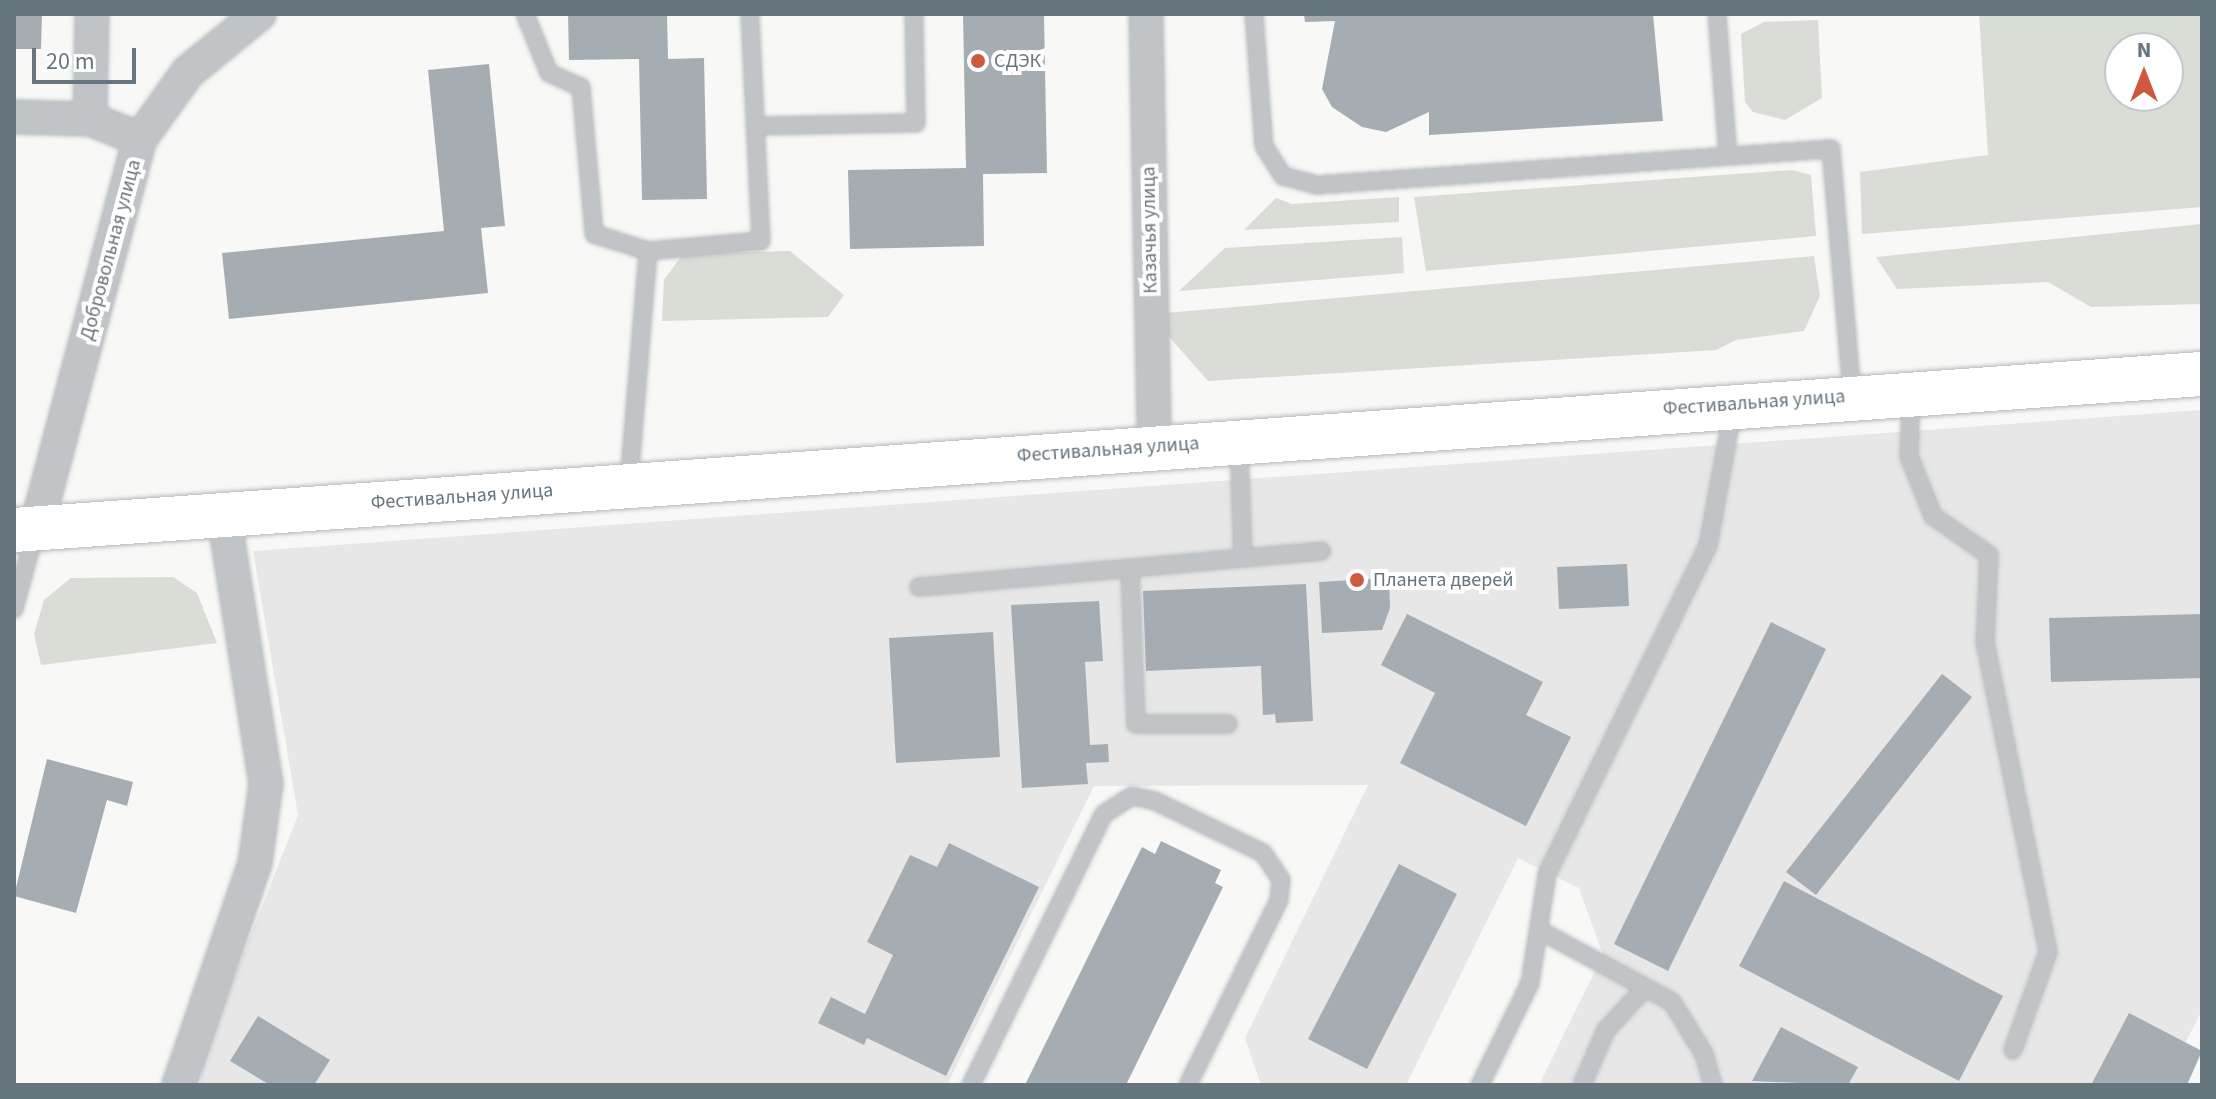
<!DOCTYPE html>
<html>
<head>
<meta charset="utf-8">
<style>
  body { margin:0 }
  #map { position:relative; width:2216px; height:1099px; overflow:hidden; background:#f8f8f6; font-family:"Source Sans 3",sans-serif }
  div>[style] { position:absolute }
  .built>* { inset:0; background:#e6e7e6 }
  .green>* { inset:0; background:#d9ddd6 }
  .building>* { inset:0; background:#a6adb2 }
  .roads { filter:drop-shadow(0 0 2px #b4b8bb) drop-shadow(0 0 2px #b4b8bb) }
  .lane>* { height:16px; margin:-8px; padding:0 8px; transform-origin:8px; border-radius:8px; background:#c0c4c7 }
  .street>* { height:32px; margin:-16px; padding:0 16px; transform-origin:16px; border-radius:16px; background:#c0c4c7 }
  .primary>* { height:44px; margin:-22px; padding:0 22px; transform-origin:22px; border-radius:22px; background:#fff }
  .dots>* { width:22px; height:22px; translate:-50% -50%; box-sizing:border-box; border:4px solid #fff; border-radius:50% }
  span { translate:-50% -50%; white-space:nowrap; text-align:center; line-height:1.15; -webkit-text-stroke:8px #fff; paint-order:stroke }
  .poi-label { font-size:20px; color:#66757e }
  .left { translate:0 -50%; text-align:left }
  .street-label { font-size:20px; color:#66757e }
  .frame { position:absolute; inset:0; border:16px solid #66757e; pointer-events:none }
  .north { position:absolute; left:2104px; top:32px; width:80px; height:80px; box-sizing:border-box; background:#fff; border:2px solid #c2c8cb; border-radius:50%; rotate:0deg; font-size:22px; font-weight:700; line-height:32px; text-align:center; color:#66757e }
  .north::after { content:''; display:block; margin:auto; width:28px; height:36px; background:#cf593f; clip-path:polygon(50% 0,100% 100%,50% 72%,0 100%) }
  .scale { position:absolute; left:32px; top:48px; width:104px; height:36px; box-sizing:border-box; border:4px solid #66757e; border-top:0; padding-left:10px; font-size:24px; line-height:28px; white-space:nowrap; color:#66757e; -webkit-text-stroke:6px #fff; paint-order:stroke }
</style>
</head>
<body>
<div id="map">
  <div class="built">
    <i style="clip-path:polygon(2202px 410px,2202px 1010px,2164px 1085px,1539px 1085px,1603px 955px,1579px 888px,1518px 858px,1406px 1085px,1261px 1085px,1245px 1038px,1368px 785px,1094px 786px,947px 1085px,200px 1085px,205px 1051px,298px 815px,253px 551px)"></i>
  </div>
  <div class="green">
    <i style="clip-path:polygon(evenodd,1979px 14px,2202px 14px,2202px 207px,1862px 234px,1860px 172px,1988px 155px,1979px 14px,2120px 48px,2168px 48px,2168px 96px,2120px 96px,2120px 48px)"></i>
    <i style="clip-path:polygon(1818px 20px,1822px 98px,1785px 120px,1753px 112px,1745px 102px,1741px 34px,1764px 22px)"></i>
    <i style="clip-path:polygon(1792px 170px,1811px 175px,1816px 236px,1426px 271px,1414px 197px)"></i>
    <i style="clip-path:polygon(1399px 197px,1399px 222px,1244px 230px,1276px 198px,1292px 204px)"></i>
    <i style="clip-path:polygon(2202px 224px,2202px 304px,2091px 307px,2048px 282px,1897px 289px,1876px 257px)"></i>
    <i style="clip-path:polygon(1402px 237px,1404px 273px,1179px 291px,1225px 248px)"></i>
    <i style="clip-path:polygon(790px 251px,844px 295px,828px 317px,662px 321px,664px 280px,683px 254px)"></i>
    <i style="clip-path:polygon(1814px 256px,1820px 296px,1804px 331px,1736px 340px,1716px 350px,1208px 381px,1165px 332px,1166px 313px)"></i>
    <i style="clip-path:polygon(173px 577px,197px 593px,217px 643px,41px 665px,34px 634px,44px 600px,71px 578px)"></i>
  </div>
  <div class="building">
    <i style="clip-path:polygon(14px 14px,42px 14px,41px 49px,14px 49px)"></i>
    <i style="clip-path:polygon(568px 14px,667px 14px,668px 59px,704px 58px,707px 199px,642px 200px,639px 59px,569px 60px)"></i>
    <i style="clip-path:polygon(963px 14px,1044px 14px,1047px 173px,983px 174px,984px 246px,850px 249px,848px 170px,966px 168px)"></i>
    <i style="clip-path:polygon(1304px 14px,1653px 14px,1663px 121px,1429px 135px,1429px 112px,1386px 132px,1362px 127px,1332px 107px,1322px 89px,1335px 21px,1305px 22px)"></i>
    <i style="clip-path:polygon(489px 64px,505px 226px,481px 228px,488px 293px,229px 319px,222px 253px,444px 231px,428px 70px)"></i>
    <i style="clip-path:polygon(1627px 564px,1629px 606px,1559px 609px,1557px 567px)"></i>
    <i style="clip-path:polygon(1389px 578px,1390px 608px,1382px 630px,1322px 633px,1319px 582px)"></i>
    <i style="clip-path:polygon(1306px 584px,1313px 721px,1276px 723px,1275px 714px,1263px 715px,1261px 666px,1146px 671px,1143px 591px)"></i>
    <i style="clip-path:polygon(1099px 601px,1103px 661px,1085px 662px,1090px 745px,1108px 744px,1109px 762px,1086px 763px,1088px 784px,1022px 788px,1011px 605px)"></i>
    <i style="clip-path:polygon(1407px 614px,1543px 682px,1526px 715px,1571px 737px,1526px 826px,1400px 763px,1435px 693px,1381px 665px)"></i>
    <i style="clip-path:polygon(2202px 614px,2202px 678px,2051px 682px,2049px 618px)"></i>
    <i style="clip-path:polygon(1771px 622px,1826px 649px,1668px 971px,1614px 944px)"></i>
    <i style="clip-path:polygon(993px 632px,1000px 757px,896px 763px,889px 638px)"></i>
    <i style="clip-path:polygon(1942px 674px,1972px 697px,1816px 895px,1786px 872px)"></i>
    <i style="clip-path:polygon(47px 759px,133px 782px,127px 806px,107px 800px,76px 913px,14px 896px)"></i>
    <i style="clip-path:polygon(1161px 841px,1221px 870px,1215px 883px,1223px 887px,1126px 1085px,1025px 1085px,1142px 847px,1155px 854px)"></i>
    <i style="clip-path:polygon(949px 843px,1039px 887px,946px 1076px,867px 1038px,864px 1045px,818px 1023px,831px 997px,865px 1014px,893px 955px,867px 942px,910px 855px,937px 867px)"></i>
    <i style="clip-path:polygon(1399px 864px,1457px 894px,1367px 1069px,1308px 1039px)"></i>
    <i style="clip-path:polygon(1784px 881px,2003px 996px,1959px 1081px,1739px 966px)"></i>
    <i style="clip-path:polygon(2129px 1013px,2202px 1051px,2187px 1085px,2091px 1085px)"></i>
    <i style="clip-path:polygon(258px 1016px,330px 1060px,314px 1085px,270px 1085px,230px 1061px)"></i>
    <i style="clip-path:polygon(1781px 1027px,1858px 1067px,1848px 1085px,1752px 1081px)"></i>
  </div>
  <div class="roads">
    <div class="lane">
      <i style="left:525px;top:14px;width:64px;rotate:67.9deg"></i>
      <i style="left:549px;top:73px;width:35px;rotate:24deg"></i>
      <i style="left:581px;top:87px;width:148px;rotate:84.9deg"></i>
      <i style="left:594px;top:234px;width:57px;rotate:17.5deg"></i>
      <i style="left:648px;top:251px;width:233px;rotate:94.7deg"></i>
      <i style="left:1254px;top:14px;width:132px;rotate:85.7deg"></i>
      <i style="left:1264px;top:146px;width:36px;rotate:58deg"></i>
      <i style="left:1283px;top:176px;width:35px;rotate:15deg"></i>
      <i style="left:1317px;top:185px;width:515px;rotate:-4.01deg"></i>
      <i style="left:1831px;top:149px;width:248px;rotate:85.1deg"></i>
      <i style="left:1717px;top:14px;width:142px;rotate:85.6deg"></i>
      <i style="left:757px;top:126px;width:159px;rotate:-1.1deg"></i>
      <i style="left:916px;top:123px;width:109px;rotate:-91.1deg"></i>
      <i style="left:648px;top:251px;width:113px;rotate:-5.1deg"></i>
      <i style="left:761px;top:241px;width:227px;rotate:-92.8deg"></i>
      <i style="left:1911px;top:398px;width:58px;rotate:92deg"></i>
      <i style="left:1909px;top:456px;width:65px;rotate:68.2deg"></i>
      <i style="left:1933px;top:516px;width:68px;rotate:34.9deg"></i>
      <i style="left:1989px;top:555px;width:87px;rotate:92.6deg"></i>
      <i style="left:1985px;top:642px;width:316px;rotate:78.5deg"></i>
      <i style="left:2048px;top:952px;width:104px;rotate:109.7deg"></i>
      <i style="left:1239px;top:444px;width:114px;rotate:88deg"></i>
      <i style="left:1130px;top:568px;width:156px;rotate:87.8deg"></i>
      <i style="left:1136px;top:724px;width:92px"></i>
      <i style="left:919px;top:587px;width:404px;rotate:-5.1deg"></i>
      <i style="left:14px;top:609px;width:83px;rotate:-74.6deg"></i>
      <i style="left:1539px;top:930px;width:151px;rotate:28.4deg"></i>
      <i style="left:1672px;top:1002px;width:61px;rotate:58.4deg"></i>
      <i style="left:1704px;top:1054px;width:32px;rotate:74deg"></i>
      <i style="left:971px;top:1085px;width:302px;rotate:-63.9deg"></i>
      <i style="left:1104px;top:814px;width:33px;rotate:-33deg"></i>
      <i style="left:1132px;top:796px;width:24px;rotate:12deg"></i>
      <i style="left:1155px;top:801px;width:120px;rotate:25.7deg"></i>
      <i style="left:1263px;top:853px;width:32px;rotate:56deg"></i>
      <i style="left:1281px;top:880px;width:20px;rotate:96deg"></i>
      <i style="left:1279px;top:900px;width:206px;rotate:116.2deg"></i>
      <i style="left:1480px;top:1085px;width:114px;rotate:-63.9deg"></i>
      <i style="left:1530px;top:983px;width:110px;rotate:-81.1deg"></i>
      <i style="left:1547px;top:874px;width:365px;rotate:-63.9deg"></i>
      <i style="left:1708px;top:546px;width:139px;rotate:-79.7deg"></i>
      <i style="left:1582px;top:1085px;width:60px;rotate:-66.4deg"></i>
      <i style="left:1606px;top:1030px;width:57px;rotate:-47.1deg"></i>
    </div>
    <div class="street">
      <i style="left:1146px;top:14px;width:432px;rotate:88.9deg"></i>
      <i style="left:14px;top:117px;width:76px;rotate:1.5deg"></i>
      <i style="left:90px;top:119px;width:54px;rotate:21.8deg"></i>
      <i style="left:90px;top:119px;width:105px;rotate:-88.9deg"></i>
      <i style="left:36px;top:529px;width:404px;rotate:-75.1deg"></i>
      <i style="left:140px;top:139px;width:82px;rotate:-54.4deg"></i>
      <i style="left:188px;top:72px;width:92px;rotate:-39.2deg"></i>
      <i style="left:179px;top:1085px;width:235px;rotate:-71.1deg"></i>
      <i style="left:255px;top:863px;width:80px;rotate:-82.1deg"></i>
      <i style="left:266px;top:784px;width:272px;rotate:-98.9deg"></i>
    </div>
    <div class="primary">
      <i style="left:14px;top:530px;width:2194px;rotate:-4.08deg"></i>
    </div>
  </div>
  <div class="dots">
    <i style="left:978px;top:61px;background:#cf593f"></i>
    <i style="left:1357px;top:580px;background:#cf593f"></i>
  </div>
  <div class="poi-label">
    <span class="left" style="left:994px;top:61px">СДЭК</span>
    <span class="left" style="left:1373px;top:580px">Планета дверей</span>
  </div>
  <div class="street-label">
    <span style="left:1150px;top:230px;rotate:-91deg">Казачья улица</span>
    <span style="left:111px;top:250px;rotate:-75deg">Добровольная улица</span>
    <span style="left:1754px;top:403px;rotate:-4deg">Фестивальная улица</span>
    <span style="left:1108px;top:450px;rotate:-4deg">Фестивальная улица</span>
    <span style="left:462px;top:497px;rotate:-4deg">Фестивальная улица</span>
  </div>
  <div class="frame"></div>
  <div class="north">N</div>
  <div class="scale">20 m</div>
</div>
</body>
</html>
